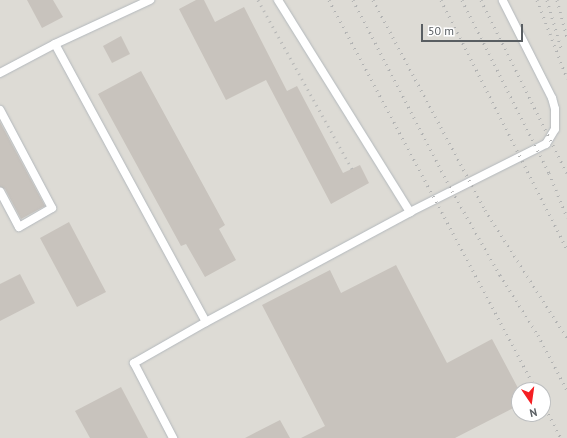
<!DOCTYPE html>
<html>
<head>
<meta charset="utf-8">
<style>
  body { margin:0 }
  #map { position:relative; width:567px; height:438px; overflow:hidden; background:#ede9e0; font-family:"PT Sans",sans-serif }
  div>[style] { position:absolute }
  .industrial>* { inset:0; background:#dddbd5 }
  .building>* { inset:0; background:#c8c3bd }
  .roads { filter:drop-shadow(0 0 1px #b3b8bc) drop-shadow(0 0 1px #b3b8bc) }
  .lane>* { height:8px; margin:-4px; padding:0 4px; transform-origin:4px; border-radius:4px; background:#fff }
  .rail>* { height:3px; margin-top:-1.5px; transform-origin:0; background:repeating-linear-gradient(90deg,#b2b3b3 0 1px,transparent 0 6px) }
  span { translate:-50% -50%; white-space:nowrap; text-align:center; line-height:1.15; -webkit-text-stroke:3px #fff; paint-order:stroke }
  .north { position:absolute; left:511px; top:382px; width:40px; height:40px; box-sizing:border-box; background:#fff; border:1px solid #bdbfc0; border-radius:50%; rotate:167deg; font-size:11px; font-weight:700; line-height:16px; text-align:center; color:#595e62 }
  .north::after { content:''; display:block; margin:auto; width:14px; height:18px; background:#f51f23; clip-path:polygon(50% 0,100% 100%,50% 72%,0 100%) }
  .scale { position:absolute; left:421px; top:24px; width:102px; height:18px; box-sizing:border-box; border:2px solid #595e62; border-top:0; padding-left:5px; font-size:12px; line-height:14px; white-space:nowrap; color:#595e62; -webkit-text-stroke:3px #fff; paint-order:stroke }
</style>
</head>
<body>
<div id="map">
  <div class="industrial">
    <i style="clip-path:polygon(evenodd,0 0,567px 0,567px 438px,0 438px,0 0,519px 390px,543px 390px,543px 414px,519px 414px,519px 390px)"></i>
  </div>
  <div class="building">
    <i style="clip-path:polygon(27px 0,53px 0,63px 17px,42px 28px)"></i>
    <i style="clip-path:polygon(196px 0,204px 0,215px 22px,244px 7px,287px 91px,297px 86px,343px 173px,360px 165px,369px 183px,331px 204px,266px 80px,226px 100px,179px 9px)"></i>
    <i style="clip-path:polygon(121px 36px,130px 54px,112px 63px,103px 46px)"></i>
    <i style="clip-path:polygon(141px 71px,225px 225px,219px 229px,236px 260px,205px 277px,186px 244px,181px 246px,98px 94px)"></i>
    <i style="clip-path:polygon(0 122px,45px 206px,21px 219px,5px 189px,0 187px)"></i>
    <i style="clip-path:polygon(69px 222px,106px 292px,77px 307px,40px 238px)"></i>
    <i style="clip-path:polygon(396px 265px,447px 363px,492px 339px,519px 390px,519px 405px,455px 438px,301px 438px,325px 426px,262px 305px,330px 270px,341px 293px)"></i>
    <i style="clip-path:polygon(20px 274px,35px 303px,0 321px,0 284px)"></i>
    <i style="clip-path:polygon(121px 387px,148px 438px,90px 438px,75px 411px)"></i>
    <i style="clip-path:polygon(280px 420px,290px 438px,245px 438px)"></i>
  </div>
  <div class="roads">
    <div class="lane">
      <i style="left:278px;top:0;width:250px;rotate:58.1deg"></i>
      <i style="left:55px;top:44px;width:316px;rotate:61.5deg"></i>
      <i style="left:206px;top:322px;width:83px;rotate:150.3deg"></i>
      <i style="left:134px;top:363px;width:85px;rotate:62.5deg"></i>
      <i style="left:0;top:73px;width:62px;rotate:-27.8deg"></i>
      <i style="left:55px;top:44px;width:105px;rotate:-24.9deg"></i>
      <i style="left:0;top:110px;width:111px;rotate:62deg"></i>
      <i style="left:52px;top:208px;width:38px;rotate:150deg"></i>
      <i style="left:19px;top:227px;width:40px;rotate:-118deg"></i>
      <i style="left:206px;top:322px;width:232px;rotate:-28.3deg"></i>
      <i style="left:410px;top:212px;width:152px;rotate:-26.6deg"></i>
      <i style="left:546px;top:144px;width:17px;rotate:-59deg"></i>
      <i style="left:555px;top:129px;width:20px;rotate:-90deg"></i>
      <i style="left:555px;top:109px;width:11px;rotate:-105deg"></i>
      <i style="left:552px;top:98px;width:109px;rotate:-116.8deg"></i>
    </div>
  </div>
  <div class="rail">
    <i style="left:258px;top:0;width:193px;rotate:60.9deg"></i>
    <i style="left:329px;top:0;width:442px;rotate:62deg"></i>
    <i style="left:353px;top:0;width:215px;rotate:62.6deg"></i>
    <i style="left:452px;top:191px;width:97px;rotate:60.3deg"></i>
    <i style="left:500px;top:275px;width:71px;rotate:57.7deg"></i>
    <i style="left:538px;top:335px;width:62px;rotate:62.2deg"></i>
    <i style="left:373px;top:0;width:238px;rotate:61.9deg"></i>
    <i style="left:485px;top:210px;width:152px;rotate:57.4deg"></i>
    <i style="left:441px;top:0;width:279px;rotate:63.2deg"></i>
    <i style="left:462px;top:0;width:194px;rotate:63.3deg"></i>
    <i style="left:549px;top:173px;width:48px;rotate:67.8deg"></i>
    <i style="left:481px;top:0;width:193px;rotate:63.6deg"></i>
    <i style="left:537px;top:0;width:84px;rotate:69deg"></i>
    <i style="left:547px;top:0;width:50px;rotate:73.7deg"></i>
    <i style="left:557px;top:0;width:38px;rotate:75deg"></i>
    <i style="left:543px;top:403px;width:39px;rotate:63deg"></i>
  </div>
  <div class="north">N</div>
  <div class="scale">50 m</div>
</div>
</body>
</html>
